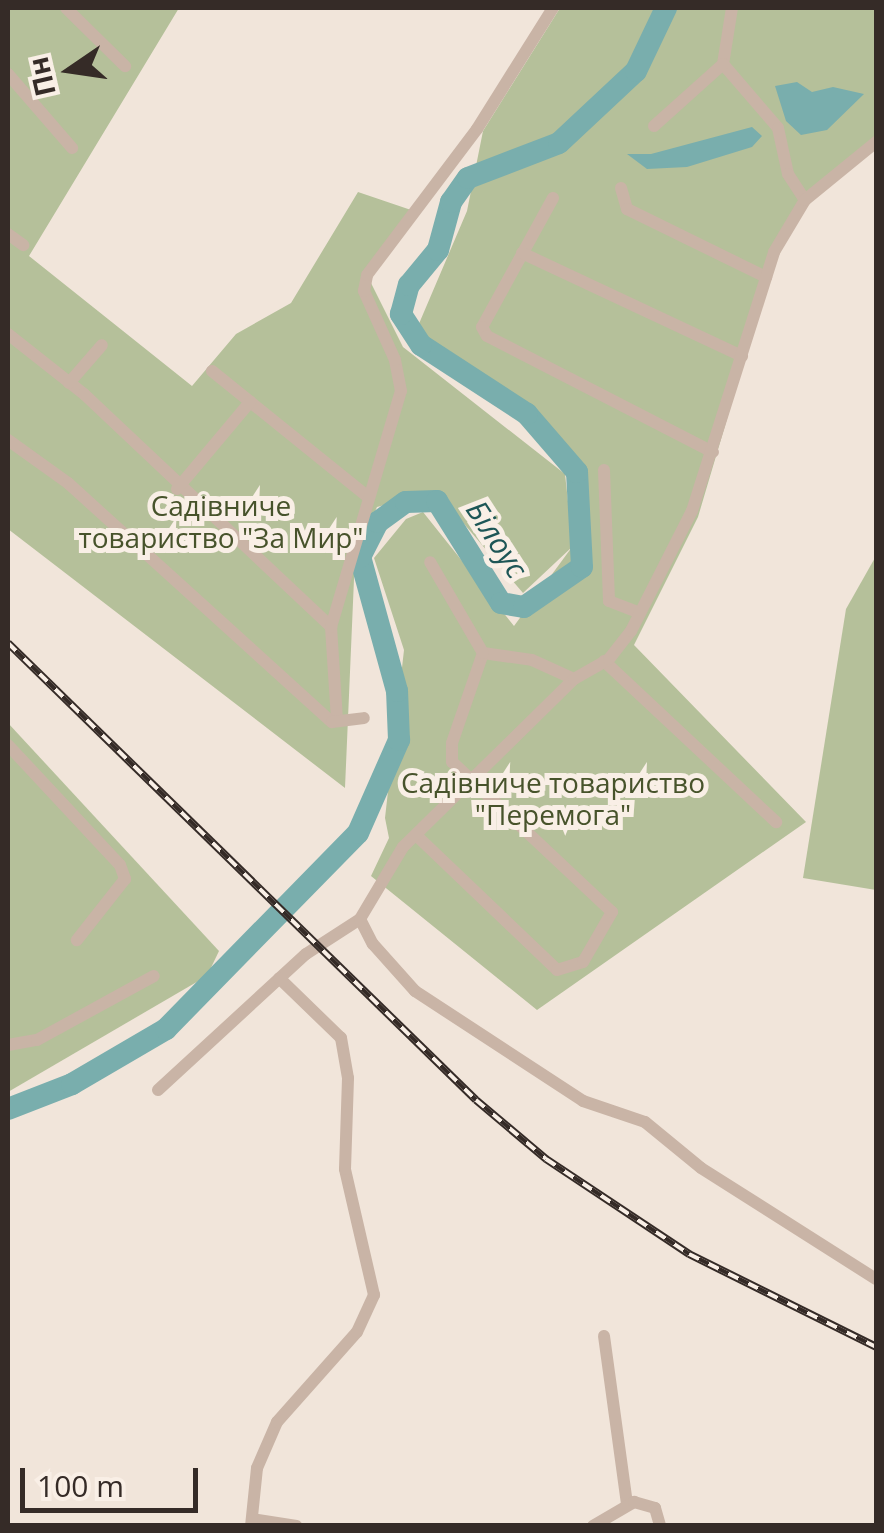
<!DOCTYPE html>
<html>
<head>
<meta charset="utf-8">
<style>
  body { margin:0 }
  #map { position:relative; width:884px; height:1533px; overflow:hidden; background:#f1e5da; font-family:"Open Sans",sans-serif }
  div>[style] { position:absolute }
  .green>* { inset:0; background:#b5c09a }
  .water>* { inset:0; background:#79aead }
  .river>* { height:22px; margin:-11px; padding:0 11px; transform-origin:11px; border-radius:11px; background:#79aead }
  .street>* { height:12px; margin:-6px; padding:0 6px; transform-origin:6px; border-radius:6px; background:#c9b4a6 }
  .rail>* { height:8px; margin-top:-4px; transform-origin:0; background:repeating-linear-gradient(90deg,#f9efe6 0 11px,#352b27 0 22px); box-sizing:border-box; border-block:2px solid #352b27 }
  span { translate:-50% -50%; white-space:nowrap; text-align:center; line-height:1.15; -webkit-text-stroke:10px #f9efe6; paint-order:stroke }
  .park-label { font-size:28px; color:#47532b }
  .water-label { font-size:30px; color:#1d5656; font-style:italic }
  .frame { position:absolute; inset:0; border:10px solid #352b27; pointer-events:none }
  .north { position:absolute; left:20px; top:20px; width:100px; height:100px; -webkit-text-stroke:8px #f9efe6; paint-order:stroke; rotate:257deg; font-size:28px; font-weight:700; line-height:40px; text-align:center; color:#352b27 }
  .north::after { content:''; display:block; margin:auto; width:35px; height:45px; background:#352b27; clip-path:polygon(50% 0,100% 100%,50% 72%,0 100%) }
  .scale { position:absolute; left:20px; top:1468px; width:178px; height:45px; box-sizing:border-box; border:5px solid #352b27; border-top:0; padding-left:12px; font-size:30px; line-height:35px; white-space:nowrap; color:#352b27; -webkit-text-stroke:8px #f9efe6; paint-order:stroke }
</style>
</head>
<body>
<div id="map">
  <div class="green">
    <i style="clip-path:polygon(8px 8px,179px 8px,29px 256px,192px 386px,236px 334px,291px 303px,358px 192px,414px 211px,367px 275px,403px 347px,565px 474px,573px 547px,585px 530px,582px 482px,568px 449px,415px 333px,467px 211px,483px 131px,560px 8px,876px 8px,876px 138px,785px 223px,698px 517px,634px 645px,806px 822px,537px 1010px,371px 876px,389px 838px,385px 818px,404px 650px,374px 558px,406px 519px,423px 512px,514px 626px,572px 547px,523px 593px,436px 491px,377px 507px,355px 556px,345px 788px,8px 529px)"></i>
    <i style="clip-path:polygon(876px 556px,876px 890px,803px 878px,846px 609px)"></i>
    <i style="clip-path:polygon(8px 723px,219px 951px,207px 976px,8px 1092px)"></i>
  </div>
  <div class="water">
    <i style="clip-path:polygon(797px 82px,812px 92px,833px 87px,864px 94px,827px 130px,801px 135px,786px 121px,775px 86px)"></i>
    <i style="clip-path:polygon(752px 127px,762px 136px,752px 147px,687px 167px,647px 169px,627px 154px,651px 154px)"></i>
  </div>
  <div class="river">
    <i style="left:8px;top:1109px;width:69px;rotate:-21.3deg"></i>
    <i style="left:72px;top:1084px;width:109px;rotate:-30.3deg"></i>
    <i style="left:166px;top:1029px;width:274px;rotate:-45.6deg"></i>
    <i style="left:358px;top:833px;width:102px;rotate:-66.2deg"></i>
    <i style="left:399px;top:740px;width:49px;rotate:-92.3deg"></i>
    <i style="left:397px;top:691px;width:139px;rotate:-105.4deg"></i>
    <i style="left:360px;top:557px;width:39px;rotate:-63deg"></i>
    <i style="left:378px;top:522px;width:34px;rotate:-36deg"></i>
    <i style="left:406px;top:502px;width:31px;rotate:-2deg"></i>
    <i style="left:437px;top:501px;width:120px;rotate:57.9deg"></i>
    <i style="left:501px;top:603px;width:23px;rotate:10deg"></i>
    <i style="left:524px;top:607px;width:70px;rotate:-34.6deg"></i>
    <i style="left:582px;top:567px;width:95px;rotate:-93deg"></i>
    <i style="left:577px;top:472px;width:77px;rotate:-130.8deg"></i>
    <i style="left:527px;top:414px;width:126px;rotate:-146.9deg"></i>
    <i style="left:421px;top:345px;width:37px;rotate:-123deg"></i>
    <i style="left:401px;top:314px;width:30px;rotate:-75deg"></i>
    <i style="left:409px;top:285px;width:45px;rotate:-50.4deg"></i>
    <i style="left:438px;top:250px;width:50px;rotate:-74.8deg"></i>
    <i style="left:451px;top:202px;width:29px;rotate:-55deg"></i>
    <i style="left:468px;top:178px;width:97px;rotate:-21deg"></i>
    <i style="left:559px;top:143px;width:105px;rotate:-43.1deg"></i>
    <i style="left:636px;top:71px;width:70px;rotate:-64.5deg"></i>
  </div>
  <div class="street">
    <i style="left:66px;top:8px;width:83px;rotate:44.5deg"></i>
    <i style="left:732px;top:8px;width:57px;rotate:99.1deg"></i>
    <i style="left:723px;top:64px;width:84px;rotate:49.3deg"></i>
    <i style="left:778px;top:128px;width:47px;rotate:77.7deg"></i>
    <i style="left:788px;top:174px;width:31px;rotate:57deg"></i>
    <i style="left:8px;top:74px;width:98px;rotate:49.1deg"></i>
    <i style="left:654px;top:126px;width:93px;rotate:-41.9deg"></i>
    <i style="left:621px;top:188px;width:22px;rotate:74deg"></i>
    <i style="left:627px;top:209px;width:155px;rotate:26.1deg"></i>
    <i style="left:553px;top:198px;width:147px;rotate:118.8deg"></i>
    <i style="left:482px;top:327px;width:10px;rotate:61deg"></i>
    <i style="left:487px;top:336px;width:254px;rotate:27.2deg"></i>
    <i style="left:8px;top:234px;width:19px;rotate:36deg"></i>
    <i style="left:522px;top:253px;width:243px;rotate:25.1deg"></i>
    <i style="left:8px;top:334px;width:97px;rotate:38.3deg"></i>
    <i style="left:84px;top:394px;width:340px;rotate:43.3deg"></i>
    <i style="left:331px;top:627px;width:94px;rotate:86.3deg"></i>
    <i style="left:212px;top:371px;width:201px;rotate:38.9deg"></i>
    <i style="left:69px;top:383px;width:50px;rotate:-49deg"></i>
    <i style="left:8px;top:440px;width:74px;rotate:35.6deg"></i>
    <i style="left:68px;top:483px;width:356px;rotate:42.2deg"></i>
    <i style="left:332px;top:722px;width:32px;rotate:-7deg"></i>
    <i style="left:604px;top:470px;width:131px;rotate:87.8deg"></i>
    <i style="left:609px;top:601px;width:33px;rotate:21deg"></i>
    <i style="left:177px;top:489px;width:114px;rotate:-50deg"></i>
    <i style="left:331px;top:627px;width:246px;rotate:-73.5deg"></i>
    <i style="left:401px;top:391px;width:32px;rotate:-101deg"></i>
    <i style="left:395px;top:360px;width:76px;rotate:-114.2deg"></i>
    <i style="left:364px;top:291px;width:16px;rotate:-79deg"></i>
    <i style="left:367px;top:275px;width:183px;rotate:-53deg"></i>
    <i style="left:477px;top:129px;width:143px;rotate:-57.9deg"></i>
    <i style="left:483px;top:653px;width:49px;rotate:8.1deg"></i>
    <i style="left:532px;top:660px;width:46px;rotate:24.3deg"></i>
    <i style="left:604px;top:661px;width:236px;rotate:43.1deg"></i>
    <i style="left:8px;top:745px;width:164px;rotate:47deg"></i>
    <i style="left:120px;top:865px;width:15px;rotate:70deg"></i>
    <i style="left:125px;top:879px;width:78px;rotate:128.2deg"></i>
    <i style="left:418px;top:837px;width:192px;rotate:43.7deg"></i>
    <i style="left:557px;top:970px;width:27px;rotate:-17deg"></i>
    <i style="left:583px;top:962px;width:58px;rotate:-59.9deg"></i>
    <i style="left:612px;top:912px;width:219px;rotate:-136.8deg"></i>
    <i style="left:452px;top:762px;width:19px;rotate:-90deg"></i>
    <i style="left:452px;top:743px;width:95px;rotate:-71deg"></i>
    <i style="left:483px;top:653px;width:105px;rotate:-120.2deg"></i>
    <i style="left:360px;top:919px;width:28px;rotate:63deg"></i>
    <i style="left:373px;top:944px;width:63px;rotate:48.2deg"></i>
    <i style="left:415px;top:991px;width:201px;rotate:33.2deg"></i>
    <i style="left:583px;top:1101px;width:65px;rotate:18.7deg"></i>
    <i style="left:645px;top:1122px;width:72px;rotate:39.4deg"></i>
    <i style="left:701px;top:1168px;width:207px;rotate:32.4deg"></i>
    <i style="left:8px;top:1045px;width:29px;rotate:-10deg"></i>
    <i style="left:37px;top:1040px;width:133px;rotate:-28.7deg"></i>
    <i style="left:158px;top:1090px;width:201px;rotate:-42.6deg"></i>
    <i style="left:306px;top:954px;width:64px;rotate:-32.9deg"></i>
    <i style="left:360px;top:919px;width:84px;rotate:-59.2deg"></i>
    <i style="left:403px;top:847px;width:240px;rotate:-44.5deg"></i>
    <i style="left:574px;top:679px;width:40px;rotate:-29.7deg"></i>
    <i style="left:609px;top:659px;width:36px;rotate:-52deg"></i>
    <i style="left:631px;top:631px;width:135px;rotate:-63.1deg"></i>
    <i style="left:692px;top:511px;width:272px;rotate:-72.4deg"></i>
    <i style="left:774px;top:252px;width:61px;rotate:-59.2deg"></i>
    <i style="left:805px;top:200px;width:92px;rotate:-39.2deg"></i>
    <i style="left:604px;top:1336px;width:170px;rotate:82.2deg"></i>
    <i style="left:252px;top:1519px;width:45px;rotate:9deg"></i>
    <i style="left:251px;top:1526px;width:58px;rotate:-84.1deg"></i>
    <i style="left:257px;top:1468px;width:50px;rotate:-66.5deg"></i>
    <i style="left:277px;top:1422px;width:120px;rotate:-48.4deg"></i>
    <i style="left:357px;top:1332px;width:41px;rotate:-65.3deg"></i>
    <i style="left:374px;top:1295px;width:129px;rotate:-103deg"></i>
    <i style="left:345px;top:1169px;width:91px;rotate:-88.1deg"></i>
    <i style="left:348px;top:1078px;width:41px;rotate:-99.9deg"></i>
    <i style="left:341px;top:1038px;width:86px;rotate:-135.9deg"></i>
    <i style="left:593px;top:1526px;width:48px;rotate:-30.3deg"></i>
    <i style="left:634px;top:1502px;width:22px;rotate:16deg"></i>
    <i style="left:655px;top:1508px;width:19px;rotate:74deg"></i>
  </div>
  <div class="rail">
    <i style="left:8px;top:643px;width:654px;rotate:44.32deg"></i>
    <i style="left:476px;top:1100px;width:92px;rotate:40.1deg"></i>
    <i style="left:546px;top:1159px;width:172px;rotate:33.6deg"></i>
    <i style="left:689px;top:1254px;width:209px;rotate:26.4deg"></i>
  </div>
  <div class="park-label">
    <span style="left:221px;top:521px">Садівниче<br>товариство "За Мир"</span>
    <span style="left:553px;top:798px">Садівниче товариство<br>"Перемога"</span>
  </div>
  <div class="water-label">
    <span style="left:497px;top:539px;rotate:57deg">Білоус</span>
  </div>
  <div class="frame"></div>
  <div class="north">Пн</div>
  <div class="scale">100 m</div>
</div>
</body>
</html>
